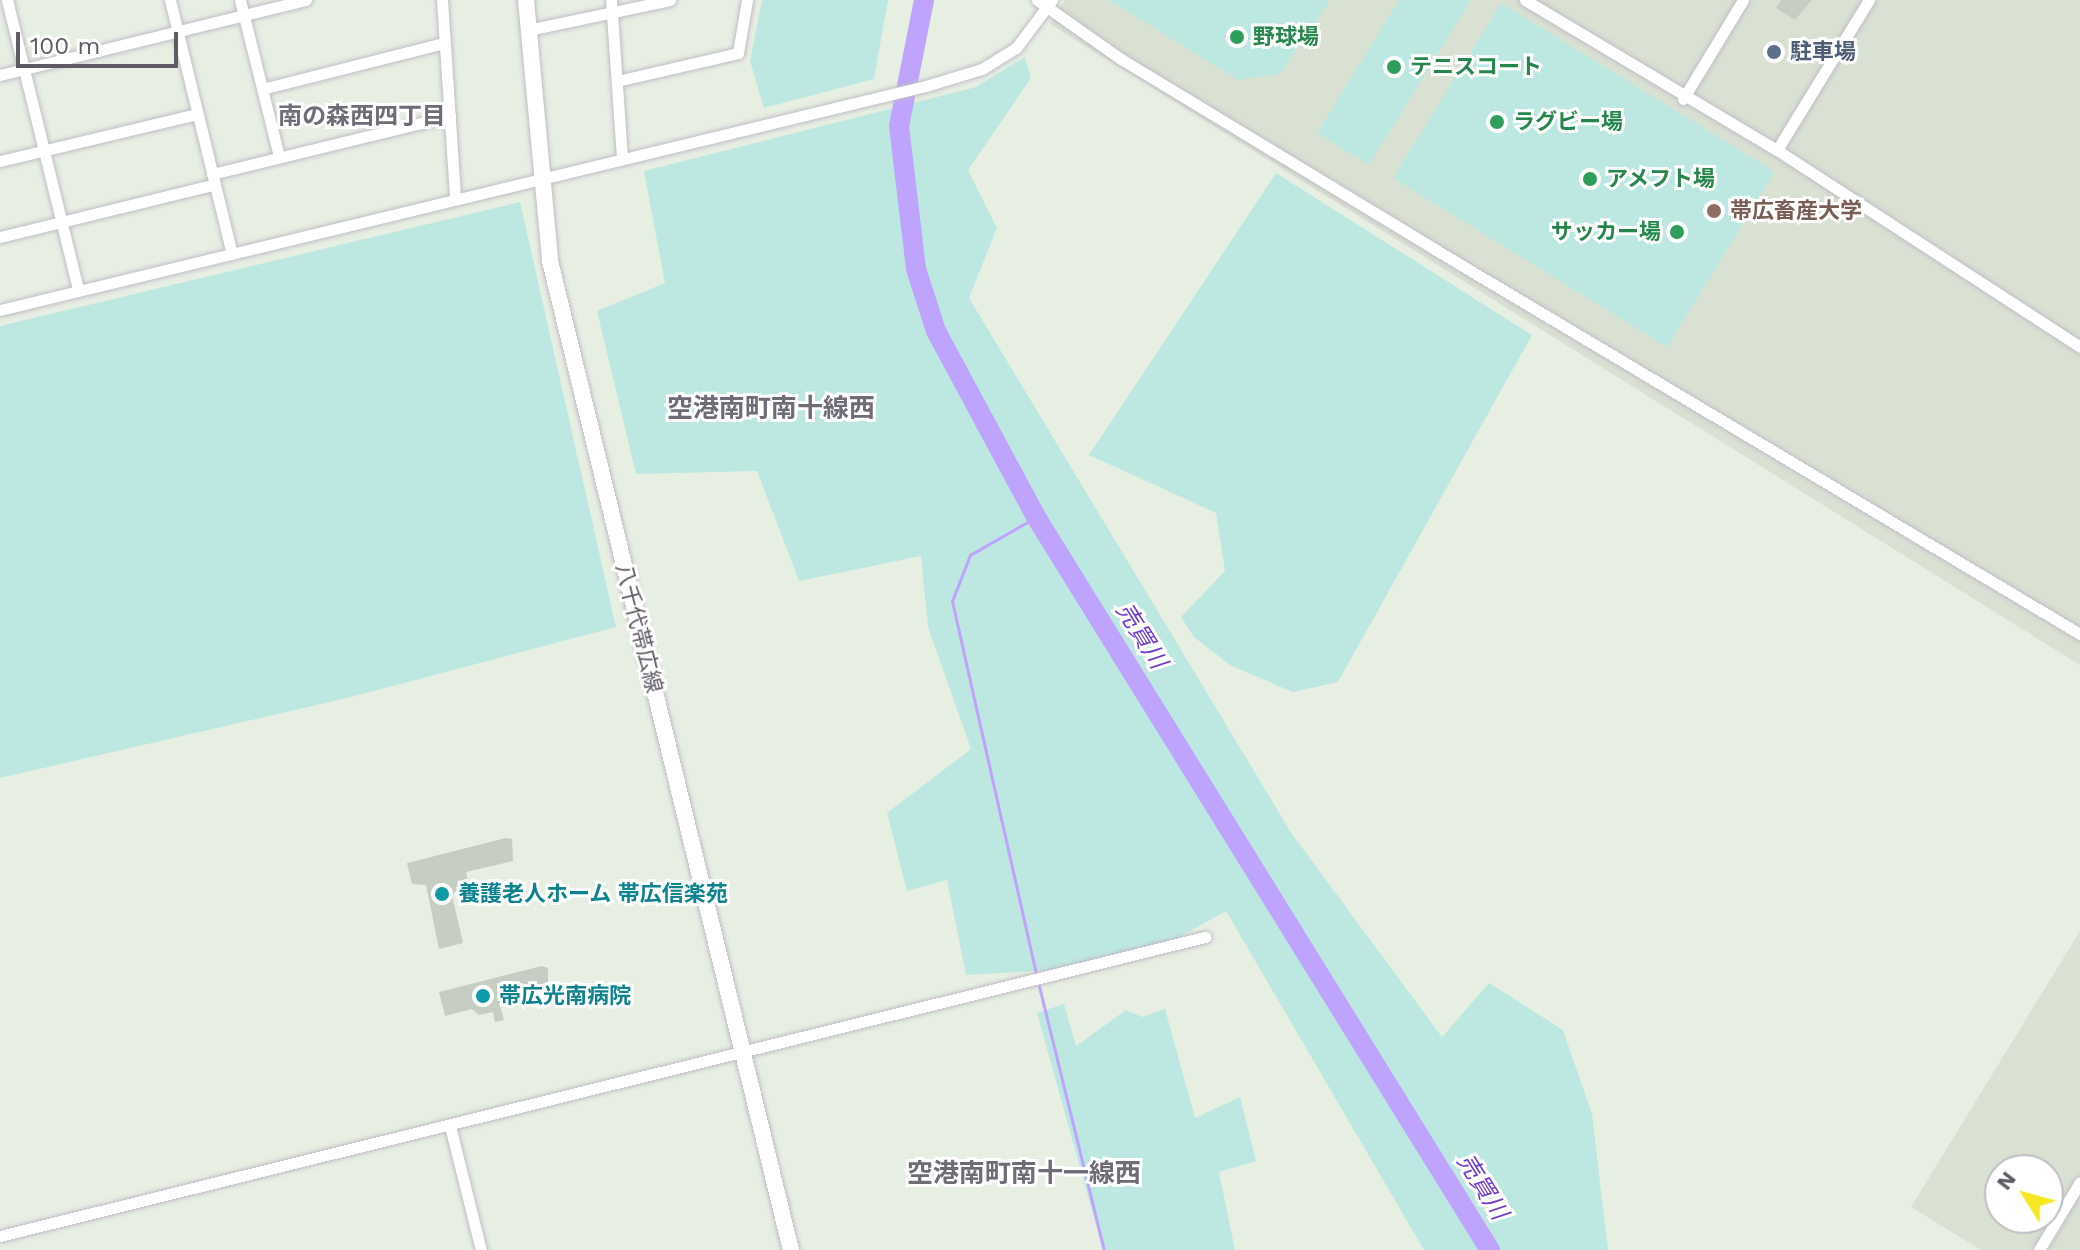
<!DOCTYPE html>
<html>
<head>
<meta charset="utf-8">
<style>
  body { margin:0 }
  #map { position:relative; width:2080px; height:1250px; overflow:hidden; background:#e7efe3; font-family:"Work Sans","Noto Sans JP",sans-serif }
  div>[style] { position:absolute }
  .education>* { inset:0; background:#d9e1d3 }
  .green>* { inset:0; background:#bde8e2 }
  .stream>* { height:3px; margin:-1.5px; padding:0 1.5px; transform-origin:1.5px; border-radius:1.5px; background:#bea3ff }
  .river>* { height:20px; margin:-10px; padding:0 10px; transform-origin:10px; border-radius:10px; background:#bea3ff }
  .building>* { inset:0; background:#c6cdc2 }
  .roads { filter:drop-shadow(0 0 2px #c1bdc5) drop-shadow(0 0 2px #c1bdc5) }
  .minor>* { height:11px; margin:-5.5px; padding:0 5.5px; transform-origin:5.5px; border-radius:5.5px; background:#fff }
  .secondary>* { height:16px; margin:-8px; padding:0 8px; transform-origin:8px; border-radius:8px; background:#fff }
  .dots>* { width:22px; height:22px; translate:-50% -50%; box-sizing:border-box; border:4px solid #fff; border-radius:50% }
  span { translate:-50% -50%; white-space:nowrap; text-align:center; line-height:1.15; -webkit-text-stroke:6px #fff; paint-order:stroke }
  .leisure-label { font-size:22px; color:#27864d; font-weight:700 }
  .left { translate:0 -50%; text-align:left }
  .right { translate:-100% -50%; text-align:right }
  .service-label { font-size:22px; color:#4e5e75; font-weight:700 }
  .education-label { font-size:22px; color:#785e54; font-weight:700 }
  .street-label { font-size:22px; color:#5f5b65 }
  .culture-label { font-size:22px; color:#0d838f; font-weight:700 }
  .neighbourhood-label { font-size:24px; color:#706c77; font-weight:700 }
  .water-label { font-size:24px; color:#713ccb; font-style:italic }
  .quarter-label { font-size:26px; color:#706c77; font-weight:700 }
  .north { position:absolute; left:1984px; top:1154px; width:80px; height:80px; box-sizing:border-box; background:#fff; border:2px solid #bfbdc1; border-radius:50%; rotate:307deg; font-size:22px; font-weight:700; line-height:32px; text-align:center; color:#5f5b65 }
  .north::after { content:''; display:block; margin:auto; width:28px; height:36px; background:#f5e722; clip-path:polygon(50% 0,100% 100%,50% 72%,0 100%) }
  .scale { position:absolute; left:16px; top:32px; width:162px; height:36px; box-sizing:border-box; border:4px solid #5f5b65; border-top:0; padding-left:10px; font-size:24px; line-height:28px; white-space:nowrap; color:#5f5b65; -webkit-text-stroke:6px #fff; paint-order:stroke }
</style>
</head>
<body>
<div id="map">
  <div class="education">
    <i style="clip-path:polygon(1065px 0,2080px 0,2080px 665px,1050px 24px)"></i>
    <i style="clip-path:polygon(evenodd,2080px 931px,2080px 1250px,1981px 1250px,1911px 1207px,2080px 931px,2000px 1170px,2048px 1170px,2048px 1218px,2000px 1218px,2000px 1170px)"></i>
  </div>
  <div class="green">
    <i style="clip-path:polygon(762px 0,888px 0,874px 79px,764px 108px,750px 61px)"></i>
    <i style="clip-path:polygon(1109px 0,1330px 0,1280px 74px,1238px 80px)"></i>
    <i style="clip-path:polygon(1399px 0,1471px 0,1369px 165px,1317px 133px)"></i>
    <i style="clip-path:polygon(1501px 3px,1775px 172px,1667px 347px,1393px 178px)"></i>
    <i style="clip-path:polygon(1025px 57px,1031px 78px,968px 170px,997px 228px,969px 298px,1292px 834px,1442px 1037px,1489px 983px,1563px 1030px,1592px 1114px,1608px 1250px,1424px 1250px,1226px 911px,1172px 941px,1051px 970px,966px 975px,947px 880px,907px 891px,887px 813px,971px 749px,928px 627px,921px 556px,799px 581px,757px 471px,636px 474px,597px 311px,665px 283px,644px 171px,976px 87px)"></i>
    <i style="clip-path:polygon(1276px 173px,1532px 335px,1338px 682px,1293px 692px,1230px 665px,1194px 637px,1181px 617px,1225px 571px,1216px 513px,1089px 455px)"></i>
    <i style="clip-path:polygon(520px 202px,616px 627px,351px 697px,0 778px,0 326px)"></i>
    <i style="clip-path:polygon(1064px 1004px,1076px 1046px,1126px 1010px,1142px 1017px,1165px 1009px,1195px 1118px,1240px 1097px,1256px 1161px,1219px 1172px,1235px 1250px,1103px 1250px,1037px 1013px)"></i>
  </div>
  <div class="stream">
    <i style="left:1036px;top:517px;width:76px;rotate:150.1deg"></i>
    <i style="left:970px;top:555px;width:49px;rotate:111.4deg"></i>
    <i style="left:952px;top:601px;width:382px;rotate:77.3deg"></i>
    <i style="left:1038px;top:982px;width:276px;rotate:76.2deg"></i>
  </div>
  <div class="river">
    <i style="left:924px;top:0;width:128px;rotate:101.2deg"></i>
    <i style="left:899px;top:126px;width:144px;rotate:83.2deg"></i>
    <i style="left:916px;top:269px;width:65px;rotate:72.1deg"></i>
    <i style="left:936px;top:331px;width:211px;rotate:61.7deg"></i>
    <i style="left:1036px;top:517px;width:862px;rotate:58.23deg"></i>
  </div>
  <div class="building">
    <i style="clip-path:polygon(1781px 0,1812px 0,1795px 20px,1776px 8px)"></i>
    <i style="clip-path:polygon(506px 838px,512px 839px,513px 861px,466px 872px,468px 882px,452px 895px,463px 943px,439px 949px,426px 885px,412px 884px,407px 863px)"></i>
    <i style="clip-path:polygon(542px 966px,548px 968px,548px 990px,499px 1003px,504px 1020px,495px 1022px,493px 1012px,479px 1015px,472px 1009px,445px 1016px,439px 992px)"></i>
  </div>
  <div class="roads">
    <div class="minor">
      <i style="left:7px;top:0;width:299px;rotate:76.2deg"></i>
      <i style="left:170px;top:0;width:261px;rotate:76.3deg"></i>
      <i style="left:240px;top:0;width:161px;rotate:76deg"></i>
      <i style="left:442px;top:0;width:198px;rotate:86.2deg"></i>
      <i style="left:611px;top:0;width:157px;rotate:86deg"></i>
      <i style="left:1037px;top:0;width:103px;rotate:35.1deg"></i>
      <i style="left:1121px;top:59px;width:368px;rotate:31.2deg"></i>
      <i style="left:1436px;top:250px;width:750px;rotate:30.81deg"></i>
      <i style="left:1525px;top:0;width:293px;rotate:30.8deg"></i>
      <i style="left:1777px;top:150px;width:361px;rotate:33deg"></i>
      <i style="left:528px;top:30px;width:145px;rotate:-11.9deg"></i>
      <i style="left:0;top:75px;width:315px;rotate:-13.8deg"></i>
      <i style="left:617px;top:81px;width:124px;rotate:-13deg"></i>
      <i style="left:738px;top:53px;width:54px;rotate:-80.4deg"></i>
      <i style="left:262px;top:89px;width:188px;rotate:-14.2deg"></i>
      <i style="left:1683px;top:99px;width:116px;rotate:-58.8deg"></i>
      <i style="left:1777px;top:150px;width:176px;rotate:-58.5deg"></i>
      <i style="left:0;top:161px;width:203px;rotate:-13.4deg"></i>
      <i style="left:212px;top:174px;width:245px;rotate:-13.7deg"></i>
      <i style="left:0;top:237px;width:221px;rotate:-13.8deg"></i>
      <i style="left:0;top:310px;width:956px;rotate:-13.61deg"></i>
      <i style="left:929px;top:85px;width:55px;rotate:-16.8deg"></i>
      <i style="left:982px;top:69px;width:40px;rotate:-32deg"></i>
      <i style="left:1016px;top:48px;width:60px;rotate:-53.1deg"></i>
      <i style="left:450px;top:1126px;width:128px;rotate:76deg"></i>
      <i style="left:0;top:1236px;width:1242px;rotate:-13.94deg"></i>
      <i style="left:2039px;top:1250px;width:79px;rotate:-58.9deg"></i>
    </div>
    <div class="secondary">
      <i style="left:526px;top:0;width:262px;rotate:84.7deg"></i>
      <i style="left:550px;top:261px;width:1018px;rotate:76.31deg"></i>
    </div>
  </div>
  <div class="dots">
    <i style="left:1237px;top:37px;background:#2e9e5b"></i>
    <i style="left:1774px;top:52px;background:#5c6f8a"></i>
    <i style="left:1394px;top:67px;background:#2e9e5b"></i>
    <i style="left:1497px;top:122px;background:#2e9e5b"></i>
    <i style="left:1590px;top:179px;background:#2e9e5b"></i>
    <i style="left:1714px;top:211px;background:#8d6e63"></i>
    <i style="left:1677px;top:232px;background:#2e9e5b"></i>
    <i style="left:442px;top:894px;background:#0f9aa8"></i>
    <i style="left:483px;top:996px;background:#0f9aa8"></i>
  </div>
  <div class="leisure-label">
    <span class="left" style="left:1253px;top:37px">野球場</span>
    <span class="left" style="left:1410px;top:67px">テニスコート</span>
    <span class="left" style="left:1513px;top:122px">ラグビー場</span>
    <span class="left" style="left:1606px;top:179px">アメフト場</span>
    <span class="right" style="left:1661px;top:232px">サッカー場</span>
  </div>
  <div class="service-label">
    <span class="left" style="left:1790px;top:52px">駐車場</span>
  </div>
  <div class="education-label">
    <span class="left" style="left:1730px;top:211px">帯広畜産大学</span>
  </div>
  <div class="street-label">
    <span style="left:639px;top:628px;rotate:76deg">八千代帯広線</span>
  </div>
  <div class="culture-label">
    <span class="left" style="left:458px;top:894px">養護老人ホーム 帯広信楽苑</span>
    <span class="left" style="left:499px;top:996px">帯広光南病院</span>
  </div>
  <div class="neighbourhood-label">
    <span style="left:362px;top:117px">南の森西四丁目</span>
  </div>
  <div class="water-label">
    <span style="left:1141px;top:636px;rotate:58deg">売買川</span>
    <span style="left:1482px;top:1187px;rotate:58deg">売買川</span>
  </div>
  <div class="quarter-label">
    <span style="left:771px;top:409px">空港南町南十線西</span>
    <span style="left:1024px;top:1174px">空港南町南十一線西</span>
  </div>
  <div class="north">N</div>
  <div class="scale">100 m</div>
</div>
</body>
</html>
